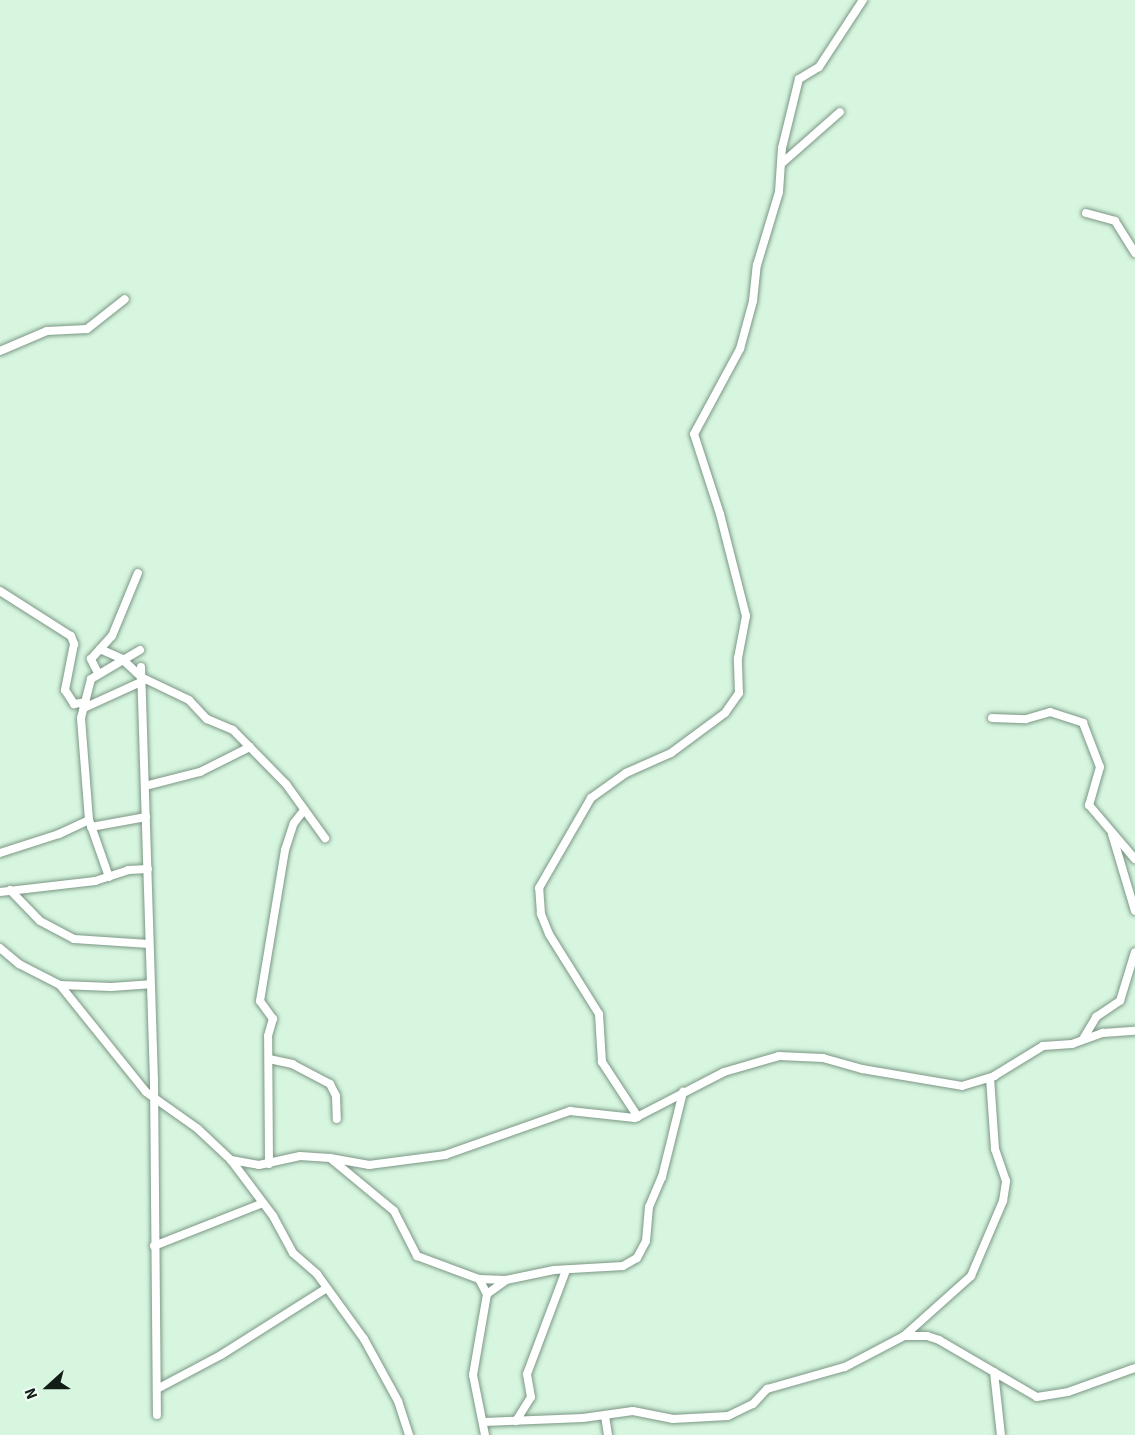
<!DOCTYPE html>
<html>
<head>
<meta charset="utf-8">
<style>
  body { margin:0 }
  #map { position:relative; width:1135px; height:1435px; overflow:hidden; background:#d7f6e0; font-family:"Source Sans 3",sans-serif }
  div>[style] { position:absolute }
  .roads { filter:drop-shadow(0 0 2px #7b9784) drop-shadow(0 0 2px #7b9784) }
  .minor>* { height:8px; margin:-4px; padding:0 4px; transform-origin:4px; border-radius:4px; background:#fff }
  span { translate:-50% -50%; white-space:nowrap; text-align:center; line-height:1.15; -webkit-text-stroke:6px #f1fdf5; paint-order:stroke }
  .north { position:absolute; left:18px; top:1357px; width:60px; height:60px; -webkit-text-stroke:4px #f1fdf5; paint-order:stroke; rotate:249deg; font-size:16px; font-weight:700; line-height:24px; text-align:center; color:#121d16 }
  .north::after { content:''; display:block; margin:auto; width:21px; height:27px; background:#121d16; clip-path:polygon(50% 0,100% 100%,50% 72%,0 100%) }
</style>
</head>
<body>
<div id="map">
  <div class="roads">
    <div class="minor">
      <i style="left:782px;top:163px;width:77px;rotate:-41.3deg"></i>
      <i style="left:1086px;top:213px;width:30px;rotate:15deg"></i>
      <i style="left:1115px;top:221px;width:38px;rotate:58deg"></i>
      <i style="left:0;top:351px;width:51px;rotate:-23.1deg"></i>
      <i style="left:47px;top:331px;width:40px;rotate:-2.9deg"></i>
      <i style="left:87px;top:329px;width:48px;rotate:-38.3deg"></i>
      <i style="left:0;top:591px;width:84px;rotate:32.4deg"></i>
      <i style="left:71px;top:636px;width:9px;rotate:69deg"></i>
      <i style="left:74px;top:644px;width:47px;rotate:101.1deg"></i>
      <i style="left:65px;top:690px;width:17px;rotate:57deg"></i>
      <i style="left:74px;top:704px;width:12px;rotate:-9deg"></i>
      <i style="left:100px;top:649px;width:24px;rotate:24deg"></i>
      <i style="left:122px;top:659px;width:26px;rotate:43deg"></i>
      <i style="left:141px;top:677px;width:53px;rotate:25.6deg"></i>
      <i style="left:189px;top:700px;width:26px;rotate:47deg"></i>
      <i style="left:207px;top:719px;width:28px;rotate:23deg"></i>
      <i style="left:233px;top:730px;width:76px;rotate:45.5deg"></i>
      <i style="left:286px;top:784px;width:67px;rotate:54.2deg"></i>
      <i style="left:141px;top:667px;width:412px;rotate:88.2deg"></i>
      <i style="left:154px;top:1079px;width:336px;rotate:89.5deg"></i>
      <i style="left:98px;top:673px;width:16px;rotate:-117deg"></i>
      <i style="left:91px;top:659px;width:31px;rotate:-48deg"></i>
      <i style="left:112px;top:636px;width:68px;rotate:-67.6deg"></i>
      <i style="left:84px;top:708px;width:63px;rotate:-24.5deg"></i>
      <i style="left:992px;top:718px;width:34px;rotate:2deg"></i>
      <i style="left:1026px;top:719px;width:25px;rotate:-16deg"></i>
      <i style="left:1050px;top:712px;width:35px;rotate:18deg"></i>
      <i style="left:1083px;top:723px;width:47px;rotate:68.9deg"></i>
      <i style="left:1100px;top:767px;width:40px;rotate:106deg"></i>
      <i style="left:1089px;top:805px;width:71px;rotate:49.6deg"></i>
      <i style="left:145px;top:786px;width:57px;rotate:-14.3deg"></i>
      <i style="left:200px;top:772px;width:56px;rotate:-26.6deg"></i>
      <i style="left:91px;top:827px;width:56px;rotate:-10.3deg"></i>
      <i style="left:1112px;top:834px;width:80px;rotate:73.4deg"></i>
      <i style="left:0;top:853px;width:62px;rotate:-17.9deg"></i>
      <i style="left:59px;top:834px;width:33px;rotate:-25deg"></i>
      <i style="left:109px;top:877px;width:60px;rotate:-109.3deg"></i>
      <i style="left:89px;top:820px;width:102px;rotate:-94.5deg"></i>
      <i style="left:81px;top:718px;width:40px;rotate:-75.6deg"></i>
      <i style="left:91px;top:679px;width:57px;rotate:-30.6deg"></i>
      <i style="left:10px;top:890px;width:43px;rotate:45.9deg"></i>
      <i style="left:40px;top:921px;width:38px;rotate:28deg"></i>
      <i style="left:74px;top:939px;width:75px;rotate:3.8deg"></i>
      <i style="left:0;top:892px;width:96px;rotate:-6.6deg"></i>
      <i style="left:95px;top:881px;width:35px;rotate:-18deg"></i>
      <i style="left:128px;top:870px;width:20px;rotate:-3deg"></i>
      <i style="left:0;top:948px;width:25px;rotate:40deg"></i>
      <i style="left:19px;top:964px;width:46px;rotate:27.1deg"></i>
      <i style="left:60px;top:985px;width:137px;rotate:51.2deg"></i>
      <i style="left:146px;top:1092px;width:64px;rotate:35.4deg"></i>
      <i style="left:198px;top:1129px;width:45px;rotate:43.2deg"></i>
      <i style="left:231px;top:1160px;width:70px;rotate:53.1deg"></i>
      <i style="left:273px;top:1216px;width:42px;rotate:61.6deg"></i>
      <i style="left:293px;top:1253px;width:32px;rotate:41deg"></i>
      <i style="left:317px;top:1274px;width:80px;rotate:54.1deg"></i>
      <i style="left:364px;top:1339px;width:71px;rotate:61.3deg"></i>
      <i style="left:398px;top:1401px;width:36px;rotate:72deg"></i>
      <i style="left:60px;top:985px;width:51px;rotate:2.2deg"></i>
      <i style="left:111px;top:987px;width:39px;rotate:-4deg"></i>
      <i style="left:1083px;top:1039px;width:26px;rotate:-59deg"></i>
      <i style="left:1096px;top:1017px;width:29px;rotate:-34deg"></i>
      <i style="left:1120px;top:1001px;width:51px;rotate:-73deg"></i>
      <i style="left:269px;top:1059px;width:24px;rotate:12deg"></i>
      <i style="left:292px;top:1064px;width:43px;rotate:27.8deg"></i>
      <i style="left:330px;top:1084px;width:13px;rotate:63deg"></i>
      <i style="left:336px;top:1096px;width:23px;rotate:88deg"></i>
      <i style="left:638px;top:1117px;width:66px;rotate:-123.2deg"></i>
      <i style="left:602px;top:1062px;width:48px;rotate:-93.6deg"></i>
      <i style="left:599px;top:1014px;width:94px;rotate:-122deg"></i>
      <i style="left:549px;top:934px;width:22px;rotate:-112deg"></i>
      <i style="left:541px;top:914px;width:26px;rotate:-94deg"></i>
      <i style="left:539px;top:888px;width:104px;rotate:-60deg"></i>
      <i style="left:591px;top:798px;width:43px;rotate:-35.5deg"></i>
      <i style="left:626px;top:773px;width:49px;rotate:-24deg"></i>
      <i style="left:671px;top:753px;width:67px;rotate:-36.5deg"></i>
      <i style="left:725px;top:713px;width:24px;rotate:-55deg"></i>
      <i style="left:739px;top:693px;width:35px;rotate:-92deg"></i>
      <i style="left:738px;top:658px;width:43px;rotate:-79.2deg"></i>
      <i style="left:746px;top:616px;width:105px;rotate:-104.3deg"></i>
      <i style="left:720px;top:514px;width:84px;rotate:-108deg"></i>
      <i style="left:694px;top:434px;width:97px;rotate:-61.6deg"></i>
      <i style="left:740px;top:349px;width:50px;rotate:-74.8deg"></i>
      <i style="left:753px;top:301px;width:36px;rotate:-84deg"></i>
      <i style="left:757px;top:265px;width:76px;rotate:-73.2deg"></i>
      <i style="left:779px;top:192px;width:44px;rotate:-86.1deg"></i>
      <i style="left:782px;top:148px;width:71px;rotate:-76.2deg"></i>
      <i style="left:799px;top:79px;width:23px;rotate:-31deg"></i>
      <i style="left:819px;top:67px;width:80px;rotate:-56.7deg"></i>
      <i style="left:330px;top:1158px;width:40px;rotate:10deg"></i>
      <i style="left:369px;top:1165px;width:77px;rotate:-7.5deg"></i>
      <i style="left:445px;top:1155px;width:133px;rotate:-19.4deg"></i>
      <i style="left:570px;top:1111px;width:65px;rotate:6.1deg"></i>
      <i style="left:635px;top:1118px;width:100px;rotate:-27.3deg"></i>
      <i style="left:724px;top:1072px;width:57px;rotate:-16.2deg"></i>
      <i style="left:779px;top:1056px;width:44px;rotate:2.6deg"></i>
      <i style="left:823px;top:1058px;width:41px;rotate:15.8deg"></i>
      <i style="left:862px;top:1069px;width:101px;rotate:9.6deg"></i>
      <i style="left:962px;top:1086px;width:34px;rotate:-17deg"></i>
      <i style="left:994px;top:1076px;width:57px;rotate:-31.5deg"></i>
      <i style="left:1043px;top:1046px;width:29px;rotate:-4deg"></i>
      <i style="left:1072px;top:1044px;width:33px;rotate:-20deg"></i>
      <i style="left:1103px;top:1033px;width:32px;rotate:-4deg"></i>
      <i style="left:231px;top:1160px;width:28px;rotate:10deg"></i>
      <i style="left:259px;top:1165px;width:42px;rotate:-12.4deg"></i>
      <i style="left:300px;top:1156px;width:30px;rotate:4deg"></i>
      <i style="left:330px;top:1158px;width:83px;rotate:39.6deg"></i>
      <i style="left:394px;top:1211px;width:51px;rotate:62.9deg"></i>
      <i style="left:417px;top:1256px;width:66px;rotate:20.4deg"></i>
      <i style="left:479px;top:1279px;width:17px;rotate:62deg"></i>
      <i style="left:487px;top:1294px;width:82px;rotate:99.8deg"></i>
      <i style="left:473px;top:1375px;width:61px;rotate:78.7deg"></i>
      <i style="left:269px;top:1164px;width:128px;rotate:-90.4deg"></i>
      <i style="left:268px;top:1036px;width:18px;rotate:-74deg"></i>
      <i style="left:273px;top:1019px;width:22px;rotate:-126deg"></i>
      <i style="left:260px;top:1001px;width:153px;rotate:-80.6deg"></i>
      <i style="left:285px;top:850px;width:28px;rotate:-72deg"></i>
      <i style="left:294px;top:823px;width:16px;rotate:-52deg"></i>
      <i style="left:154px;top:1246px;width:117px;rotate:-21.5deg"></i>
      <i style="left:479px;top:1279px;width:27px;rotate:2deg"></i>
      <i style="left:487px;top:1294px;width:24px;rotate:-36deg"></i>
      <i style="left:506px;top:1280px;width:49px;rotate:-11.8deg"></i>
      <i style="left:554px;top:1270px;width:69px;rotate:-3.3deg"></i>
      <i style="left:623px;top:1266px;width:16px;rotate:-30deg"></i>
      <i style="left:637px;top:1258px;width:19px;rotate:-62deg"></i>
      <i style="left:646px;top:1241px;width:34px;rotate:-85deg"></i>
      <i style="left:649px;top:1207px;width:33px;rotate:-67deg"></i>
      <i style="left:662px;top:1177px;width:88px;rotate:-76.1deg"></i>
      <i style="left:904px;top:1336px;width:23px"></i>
      <i style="left:927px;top:1336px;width:13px;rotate:18deg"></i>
      <i style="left:939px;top:1340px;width:113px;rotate:30.2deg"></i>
      <i style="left:1037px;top:1397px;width:31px;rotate:-9deg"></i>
      <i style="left:1068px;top:1392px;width:71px;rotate:-19.7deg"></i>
      <i style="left:994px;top:1372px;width:63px;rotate:83.7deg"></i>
      <i style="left:157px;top:1389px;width:72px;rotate:-28deg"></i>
      <i style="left:221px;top:1355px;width:125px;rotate:-32.3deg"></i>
      <i style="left:605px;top:1416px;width:19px;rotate:81deg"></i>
      <i style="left:516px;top:1421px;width:28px;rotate:-58deg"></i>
      <i style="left:531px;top:1397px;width:23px;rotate:-100deg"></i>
      <i style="left:527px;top:1374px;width:111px;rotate:-69.4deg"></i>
      <i style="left:484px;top:1422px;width:99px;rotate:-2.3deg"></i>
      <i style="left:583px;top:1418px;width:50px;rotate:-8deg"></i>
      <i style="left:633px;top:1411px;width:41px;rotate:11.3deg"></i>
      <i style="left:673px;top:1419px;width:55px;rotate:-3.1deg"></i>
      <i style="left:728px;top:1416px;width:28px;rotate:-26deg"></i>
      <i style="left:753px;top:1404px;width:21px;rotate:-47deg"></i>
      <i style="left:767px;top:1389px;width:81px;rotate:-15.8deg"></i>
      <i style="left:845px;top:1367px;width:67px;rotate:-27.7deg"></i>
      <i style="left:904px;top:1336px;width:90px;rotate:-41.8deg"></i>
      <i style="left:971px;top:1276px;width:82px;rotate:-66.9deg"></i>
      <i style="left:1003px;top:1201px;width:20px;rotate:-81deg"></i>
      <i style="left:1006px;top:1181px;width:34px;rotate:-109deg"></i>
      <i style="left:995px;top:1149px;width:71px;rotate:-94deg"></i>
    </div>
  </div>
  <div class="north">N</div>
</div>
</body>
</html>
